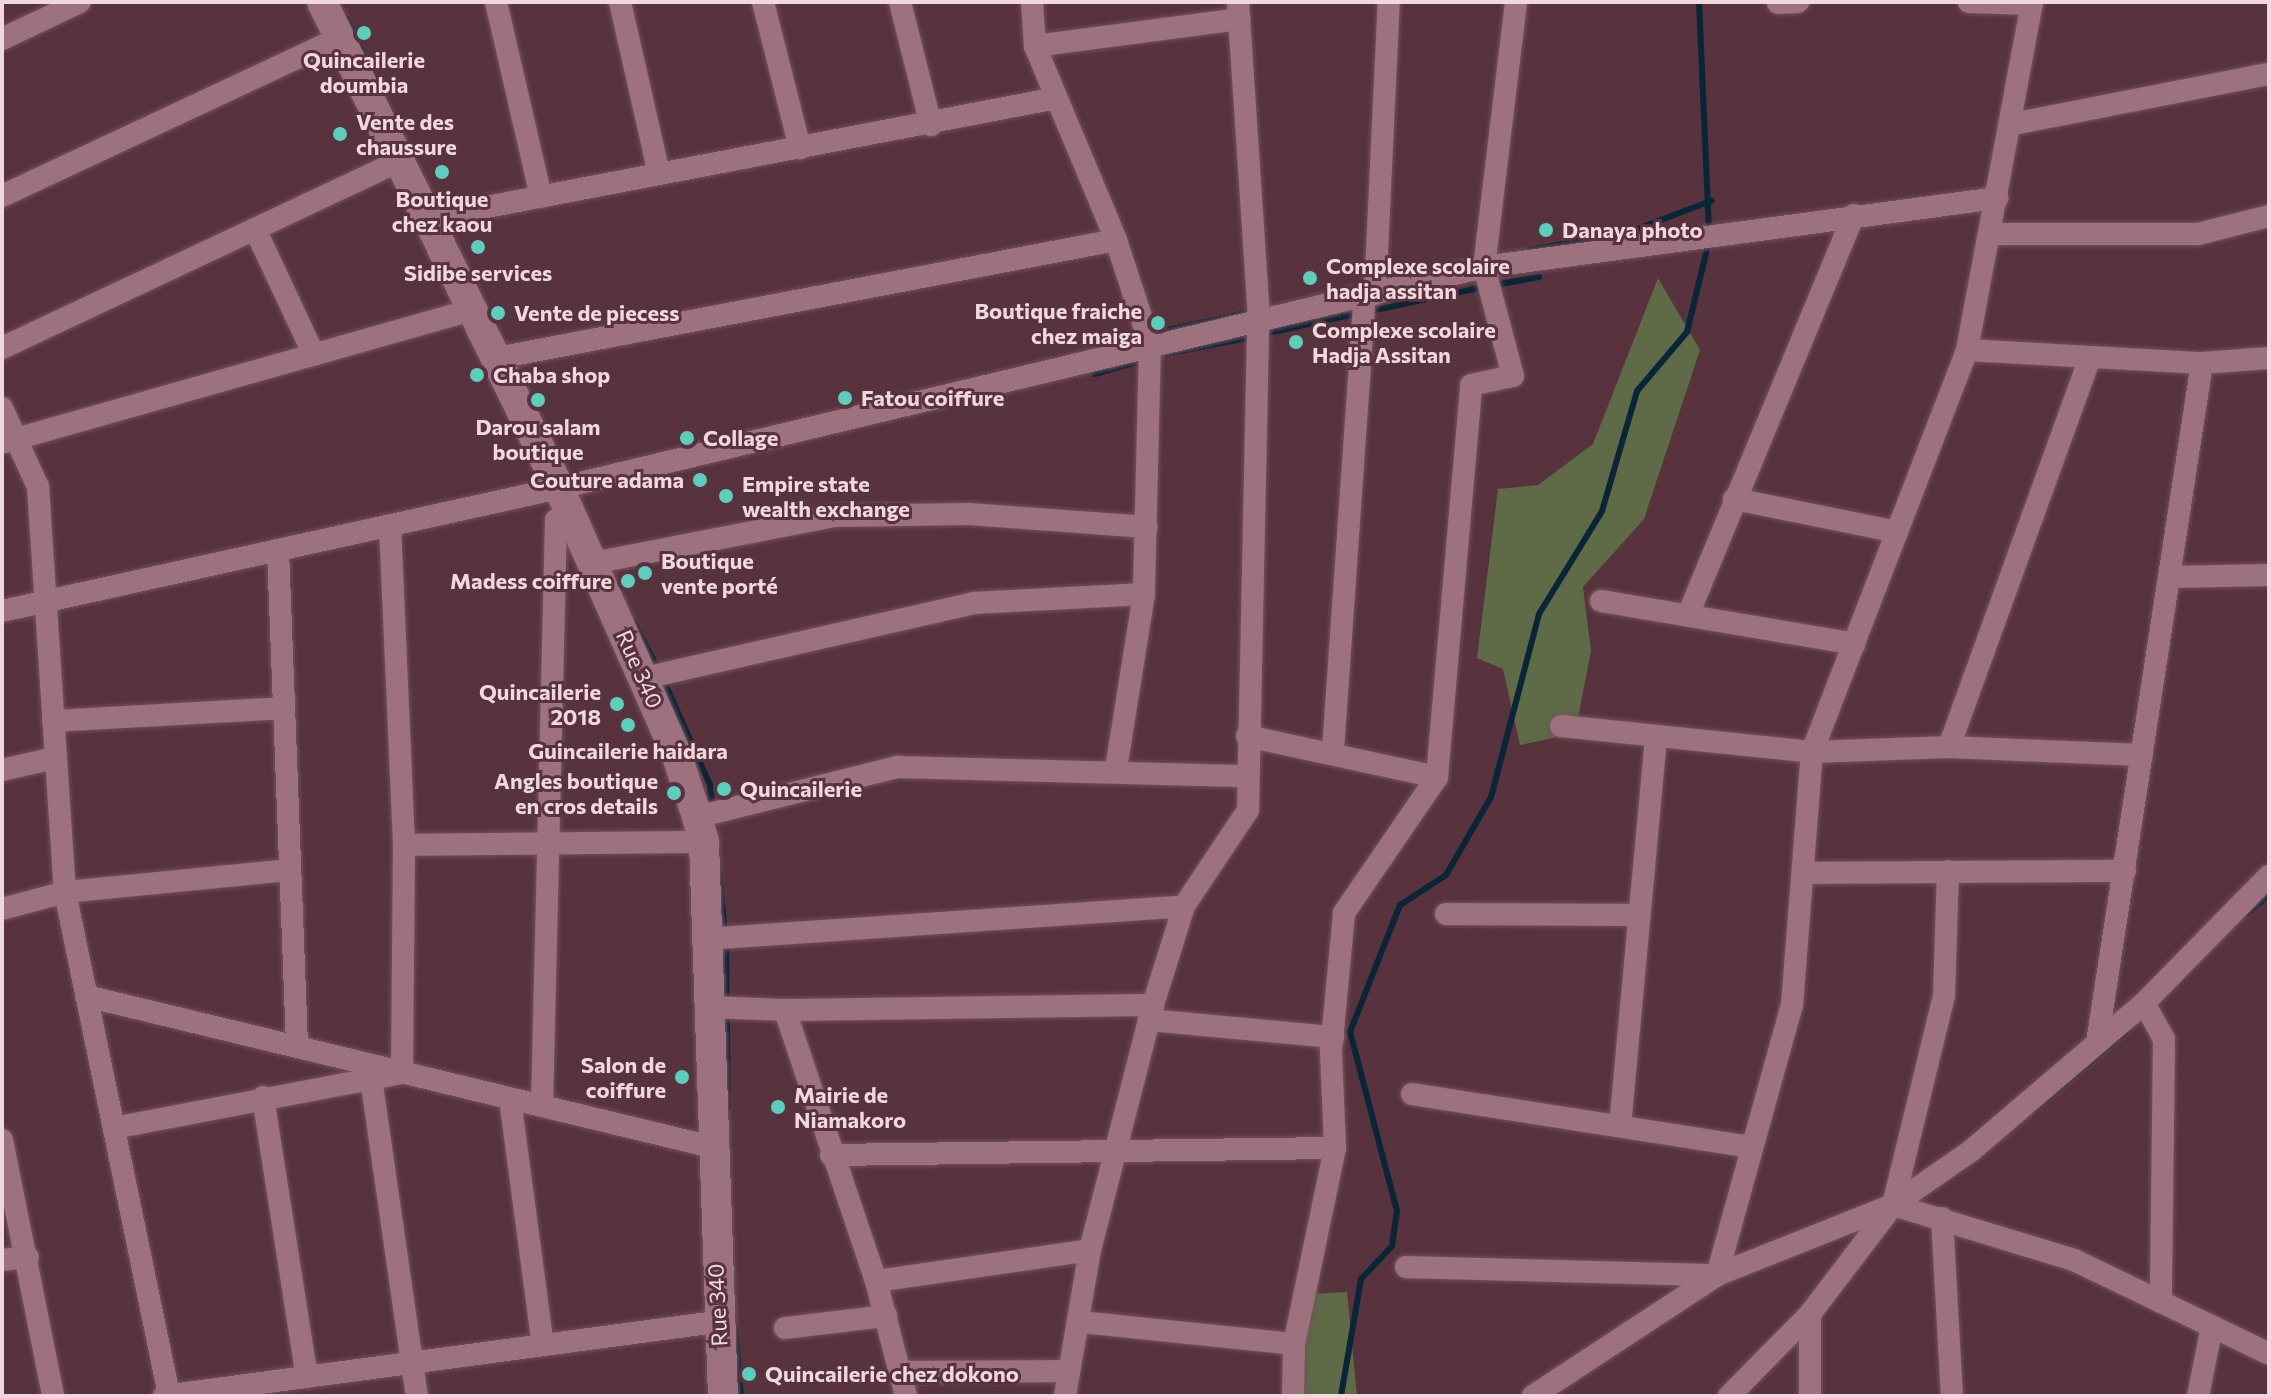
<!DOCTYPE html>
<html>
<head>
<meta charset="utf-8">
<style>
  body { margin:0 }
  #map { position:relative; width:2271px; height:1398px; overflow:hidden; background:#58323d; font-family:Commissioner,sans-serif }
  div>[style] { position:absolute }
  .green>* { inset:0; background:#5f6a46 }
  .stream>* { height:6px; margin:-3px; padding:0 3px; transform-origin:3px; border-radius:3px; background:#092538 }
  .roads { filter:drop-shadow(0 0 2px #72525c) drop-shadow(0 0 2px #72525c) }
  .street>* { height:22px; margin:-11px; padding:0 11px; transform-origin:11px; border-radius:11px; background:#9d727e }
  .secondary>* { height:30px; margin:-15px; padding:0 15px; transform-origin:15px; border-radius:15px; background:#9d727e }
  .dots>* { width:22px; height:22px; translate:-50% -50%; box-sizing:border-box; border:4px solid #58323d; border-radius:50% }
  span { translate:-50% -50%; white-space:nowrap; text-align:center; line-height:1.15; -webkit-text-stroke:6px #58323d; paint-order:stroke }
  .poi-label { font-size:22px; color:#f1d8de; font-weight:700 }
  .left { translate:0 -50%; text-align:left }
  .right { translate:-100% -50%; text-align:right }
  .street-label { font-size:22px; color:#f1d8de }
  .frame { position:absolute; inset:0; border:4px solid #f1d8de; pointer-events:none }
</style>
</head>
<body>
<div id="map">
  <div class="green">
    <i style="clip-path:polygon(1658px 278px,1700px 350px,1644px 519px,1583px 587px,1591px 651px,1575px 733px,1520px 745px,1503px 669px,1477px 658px,1498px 489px,1538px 485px,1593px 444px)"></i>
    <i style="clip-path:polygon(1347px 1292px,1357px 1396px,1298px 1396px,1306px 1294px)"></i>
  </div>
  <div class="stream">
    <i style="left:1699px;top:2px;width:228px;rotate:87.5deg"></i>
    <i style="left:347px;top:19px;width:76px;rotate:64.4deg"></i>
    <i style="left:1530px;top:250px;width:104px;rotate:-10.6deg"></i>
    <i style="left:1632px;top:231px;width:85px;rotate:-20.8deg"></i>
    <i style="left:1495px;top:285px;width:45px;rotate:-10.3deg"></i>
    <i style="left:1370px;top:311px;width:116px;rotate:-11.9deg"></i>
    <i style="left:1264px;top:334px;width:97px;rotate:-12.5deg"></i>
    <i style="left:1118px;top:341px;width:138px;rotate:-12.5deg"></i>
    <i style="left:1166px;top:354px;width:89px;rotate:-11.1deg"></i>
    <i style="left:1095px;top:374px;width:51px;rotate:-15.9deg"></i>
    <i style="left:634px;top:622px;width:53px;rotate:62.9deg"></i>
    <i style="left:663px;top:679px;width:116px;rotate:66.1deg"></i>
    <i style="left:710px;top:785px;width:149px;rotate:84.2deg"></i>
    <i style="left:2248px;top:913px;width:28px;rotate:-42deg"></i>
    <i style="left:726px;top:944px;width:164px;rotate:89.3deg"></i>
    <i style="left:2034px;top:1110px;width:121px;rotate:-40.3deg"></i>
    <i style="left:735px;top:1327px;width:69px;rotate:85deg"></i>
    <i style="left:1341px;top:1396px;width:119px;rotate:-80.3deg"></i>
    <i style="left:1361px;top:1279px;width:45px;rotate:-46.8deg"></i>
    <i style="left:1392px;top:1246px;width:35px;rotate:-82deg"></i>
    <i style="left:1397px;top:1211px;width:185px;rotate:-104.7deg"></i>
    <i style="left:1350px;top:1032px;width:136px;rotate:-68.5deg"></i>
    <i style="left:1400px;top:905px;width:55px;rotate:-33.1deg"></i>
    <i style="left:1446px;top:875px;width:90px;rotate:-60deg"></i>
    <i style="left:1491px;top:797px;width:189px;rotate:-75.3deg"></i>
    <i style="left:1539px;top:614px;width:121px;rotate:-58.5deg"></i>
    <i style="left:1602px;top:511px;width:125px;rotate:-73.7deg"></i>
    <i style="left:1637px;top:391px;width:77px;rotate:-49.7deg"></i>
    <i style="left:1687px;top:332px;width:94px;rotate:-76.4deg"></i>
  </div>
  <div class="roads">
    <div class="street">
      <i style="left:496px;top:2px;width:200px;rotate:77deg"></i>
      <i style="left:620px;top:2px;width:176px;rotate:77.2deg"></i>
      <i style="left:763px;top:2px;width:151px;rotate:75.8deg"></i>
      <i style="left:900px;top:2px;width:127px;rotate:75.9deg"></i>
      <i style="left:1032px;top:2px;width:44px;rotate:86.1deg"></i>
      <i style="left:1035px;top:46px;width:210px;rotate:67.3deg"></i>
      <i style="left:1116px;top:240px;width:109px;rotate:71.9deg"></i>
      <i style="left:1150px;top:344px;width:250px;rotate:91.4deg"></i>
      <i style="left:1144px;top:594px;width:176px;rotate:99.1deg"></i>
      <i style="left:1238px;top:2px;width:318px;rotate:86.2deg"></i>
      <i style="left:1969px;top:2px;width:63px;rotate:1.8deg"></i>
      <i style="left:1778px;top:3px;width:20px;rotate:-3deg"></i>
      <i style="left:2px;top:39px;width:86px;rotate:-25.4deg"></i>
      <i style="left:1035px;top:46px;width:206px;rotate:-7.5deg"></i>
      <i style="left:2013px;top:124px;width:261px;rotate:-11.1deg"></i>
      <i style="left:2px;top:196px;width:372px;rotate:-25.1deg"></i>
      <i style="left:429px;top:218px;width:639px;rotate:-10.82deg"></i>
      <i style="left:255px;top:229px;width:139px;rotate:64.9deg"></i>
      <i style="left:1991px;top:234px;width:207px"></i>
      <i style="left:2198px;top:234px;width:73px;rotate:-14.2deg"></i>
      <i style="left:1375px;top:294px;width:292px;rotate:-87.3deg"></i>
      <i style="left:2px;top:348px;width:440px;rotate:-25.2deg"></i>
      <i style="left:1967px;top:350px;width:235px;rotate:3.2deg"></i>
      <i style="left:2202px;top:363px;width:67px;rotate:-4.3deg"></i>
      <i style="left:497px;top:358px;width:630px;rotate:-10.79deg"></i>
      <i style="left:2px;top:408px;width:87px;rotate:65.5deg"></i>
      <i style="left:38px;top:487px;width:406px;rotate:86.2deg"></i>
      <i style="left:65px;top:892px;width:514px;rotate:78.32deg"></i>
      <i style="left:5px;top:442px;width:487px;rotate:-15.8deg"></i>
      <i style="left:1734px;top:499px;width:166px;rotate:11.4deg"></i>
      <i style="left:278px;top:550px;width:497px;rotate:87.8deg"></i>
      <i style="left:593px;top:563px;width:246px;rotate:-11deg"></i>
      <i style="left:834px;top:516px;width:135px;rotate:-0.8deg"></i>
      <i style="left:969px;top:514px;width:178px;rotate:4.2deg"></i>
      <i style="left:2170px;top:577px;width:99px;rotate:-1.2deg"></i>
      <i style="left:1601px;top:601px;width:257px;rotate:9.6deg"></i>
      <i style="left:2px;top:611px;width:570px;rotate:-12.45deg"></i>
      <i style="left:559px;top:488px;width:951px;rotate:-13.44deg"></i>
      <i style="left:1484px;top:267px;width:518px;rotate:-7.66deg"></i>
      <i style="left:1688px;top:615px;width:433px;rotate:-67.5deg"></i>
      <i style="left:644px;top:678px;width:338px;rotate:-12.8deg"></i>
      <i style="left:974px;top:603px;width:170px;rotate:-3deg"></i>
      <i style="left:53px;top:721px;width:231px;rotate:-3.2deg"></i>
      <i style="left:1561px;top:726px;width:252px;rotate:5.9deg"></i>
      <i style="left:1812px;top:752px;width:137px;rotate:-2.1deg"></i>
      <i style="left:1949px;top:747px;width:193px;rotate:2.4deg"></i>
      <i style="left:1247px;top:736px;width:194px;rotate:12.2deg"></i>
      <i style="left:1949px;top:747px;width:414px;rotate:-70.1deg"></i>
      <i style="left:1333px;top:750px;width:454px;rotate:-86deg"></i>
      <i style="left:2px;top:770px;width:54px;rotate:-12.8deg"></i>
      <i style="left:697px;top:817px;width:207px;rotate:-14deg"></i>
      <i style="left:898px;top:767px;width:349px;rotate:1.5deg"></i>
      <i style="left:404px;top:845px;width:300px;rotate:-0.6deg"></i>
      <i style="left:1803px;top:873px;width:322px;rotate:-0.4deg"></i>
      <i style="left:2px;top:909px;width:65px;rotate:-15.1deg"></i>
      <i style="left:65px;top:892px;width:226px;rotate:-5.6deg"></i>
      <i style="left:1446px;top:914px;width:192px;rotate:0.3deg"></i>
      <i style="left:705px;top:939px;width:480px;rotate:-3.9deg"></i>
      <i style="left:86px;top:996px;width:644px;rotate:13.56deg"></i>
      <i style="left:2144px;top:1003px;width:41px;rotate:60.9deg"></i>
      <i style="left:2164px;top:1039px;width:263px;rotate:90.7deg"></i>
      <i style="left:708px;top:1007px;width:77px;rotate:2.2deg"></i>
      <i style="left:1149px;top:1020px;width:185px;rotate:5.3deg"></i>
      <i style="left:2097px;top:1043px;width:688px;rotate:-81.22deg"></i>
      <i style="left:371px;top:1078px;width:321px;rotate:81.8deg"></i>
      <i style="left:1412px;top:1094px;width:341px;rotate:8.9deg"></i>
      <i style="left:263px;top:1097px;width:283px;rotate:81.1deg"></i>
      <i style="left:510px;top:1099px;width:248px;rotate:82.4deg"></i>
      <i style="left:542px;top:1106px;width:586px;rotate:-88.63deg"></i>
      <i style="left:556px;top:520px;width:16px;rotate:-35deg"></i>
      <i style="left:1620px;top:1126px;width:391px;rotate:-84.7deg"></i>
      <i style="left:114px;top:1128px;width:293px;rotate:-10.8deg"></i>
      <i style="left:402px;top:1073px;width:228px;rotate:-89.5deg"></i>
      <i style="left:404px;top:845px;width:320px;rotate:-92.5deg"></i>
      <i style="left:2px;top:1140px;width:261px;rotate:78.7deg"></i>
      <i style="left:1335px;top:1148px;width:97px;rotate:-92.4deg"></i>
      <i style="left:1331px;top:1051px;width:139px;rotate:-84.6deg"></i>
      <i style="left:1344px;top:913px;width:165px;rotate:-55.6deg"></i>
      <i style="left:1437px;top:777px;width:393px;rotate:-85deg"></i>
      <i style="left:1471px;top:385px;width:43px;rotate:-12.1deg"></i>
      <i style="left:1513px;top:376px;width:113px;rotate:-104.9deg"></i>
      <i style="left:1484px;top:267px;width:267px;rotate:-83.1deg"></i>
      <i style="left:831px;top:1155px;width:504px;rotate:-0.8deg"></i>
      <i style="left:1335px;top:1148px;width:200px;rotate:101.8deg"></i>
      <i style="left:1294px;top:1344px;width:52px;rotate:91.1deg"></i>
      <i style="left:1893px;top:1205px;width:189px;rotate:16.9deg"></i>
      <i style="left:2074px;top:1260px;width:216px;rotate:25.7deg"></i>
      <i style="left:1942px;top:1218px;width:178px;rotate:86.8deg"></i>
      <i style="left:2px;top:1260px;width:26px;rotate:-7deg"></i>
      <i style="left:1406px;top:1267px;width:311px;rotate:1.5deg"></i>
      <i style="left:1717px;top:1275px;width:280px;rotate:-74.5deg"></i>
      <i style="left:1792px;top:1005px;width:254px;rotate:-85.5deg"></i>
      <i style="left:1812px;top:752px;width:431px;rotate:-68.9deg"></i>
      <i style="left:1967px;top:350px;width:354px;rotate:-79.4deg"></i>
      <i style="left:876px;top:1281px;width:216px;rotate:-8.2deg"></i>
      <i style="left:1810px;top:1314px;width:82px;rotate:90deg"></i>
      <i style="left:1081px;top:1322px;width:214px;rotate:5.9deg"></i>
      <i style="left:785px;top:1328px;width:102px;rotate:-6.8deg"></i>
      <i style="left:901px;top:1372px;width:167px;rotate:-0.3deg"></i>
      <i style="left:164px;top:1396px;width:557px;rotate:-7.64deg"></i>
      <i style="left:906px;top:1396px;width:119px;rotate:-104.6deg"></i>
      <i style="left:876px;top:1281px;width:286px;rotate:-108.6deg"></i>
      <i style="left:785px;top:1010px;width:368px;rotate:-0.8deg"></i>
      <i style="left:1065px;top:1396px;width:148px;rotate:-80.3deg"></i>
      <i style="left:1090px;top:1250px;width:253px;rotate:-75.6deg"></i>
      <i style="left:1153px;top:1005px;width:104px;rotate:-72.6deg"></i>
      <i style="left:1184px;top:906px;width:115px;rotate:-56.3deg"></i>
      <i style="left:1248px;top:810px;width:488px;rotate:-88.8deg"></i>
      <i style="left:1533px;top:1396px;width:220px;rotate:-33.3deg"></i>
      <i style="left:1717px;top:1275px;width:189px;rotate:-21.7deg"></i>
      <i style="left:1893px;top:1205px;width:96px;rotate:-34.8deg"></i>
      <i style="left:1972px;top:1150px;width:226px;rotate:-40.5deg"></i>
      <i style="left:2144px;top:1003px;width:178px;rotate:-45.5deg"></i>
      <i style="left:1729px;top:1396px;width:115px;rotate:-45.4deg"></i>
      <i style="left:1810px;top:1314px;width:137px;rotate:-52.7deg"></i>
      <i style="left:1893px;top:1205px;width:215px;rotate:-76.3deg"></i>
      <i style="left:1944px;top:996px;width:125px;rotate:-88.2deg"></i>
      <i style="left:2198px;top:1396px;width:71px;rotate:-78.7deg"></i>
    </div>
    <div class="secondary">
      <i style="left:322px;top:2px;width:541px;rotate:64deg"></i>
      <i style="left:559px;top:488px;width:290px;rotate:66.2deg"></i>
      <i style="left:676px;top:753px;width:67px;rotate:71.8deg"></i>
      <i style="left:697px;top:817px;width:26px;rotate:74deg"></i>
      <i style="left:704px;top:842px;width:554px;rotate:88.04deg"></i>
    </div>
  </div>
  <div class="dots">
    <i style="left:364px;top:33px;background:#5bcebc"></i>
    <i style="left:340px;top:134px;background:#5bcebc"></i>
    <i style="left:442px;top:172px;background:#5bcebc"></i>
    <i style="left:1546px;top:230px;background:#5bcebc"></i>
    <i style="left:478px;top:247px;background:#5bcebc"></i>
    <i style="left:1310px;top:278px;background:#5bcebc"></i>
    <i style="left:498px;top:313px;background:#5bcebc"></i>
    <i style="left:1158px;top:323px;background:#5bcebc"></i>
    <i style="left:1296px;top:342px;background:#5bcebc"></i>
    <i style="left:477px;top:375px;background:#5bcebc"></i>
    <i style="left:845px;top:398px;background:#5bcebc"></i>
    <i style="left:538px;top:400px;background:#5bcebc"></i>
    <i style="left:687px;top:438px;background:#5bcebc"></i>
    <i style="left:700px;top:480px;background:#5bcebc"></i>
    <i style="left:726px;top:496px;background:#5bcebc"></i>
    <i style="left:645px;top:573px;background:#5bcebc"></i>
    <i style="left:628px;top:581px;background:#5bcebc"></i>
    <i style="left:617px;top:704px;background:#5bcebc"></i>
    <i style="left:628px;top:725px;background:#5bcebc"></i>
    <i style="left:724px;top:789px;background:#5bcebc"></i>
    <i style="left:674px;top:793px;background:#5bcebc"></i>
    <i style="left:682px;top:1077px;background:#5bcebc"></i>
    <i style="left:778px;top:1107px;background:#5bcebc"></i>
    <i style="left:749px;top:1374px;background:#5bcebc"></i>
  </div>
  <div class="poi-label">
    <span style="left:364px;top:72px">Quincailerie<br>doumbia</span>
    <span class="left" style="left:356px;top:134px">Vente des<br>chaussure</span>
    <span style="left:442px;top:211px">Boutique<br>chez kaou</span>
    <span class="left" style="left:1562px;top:230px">Danaya photo</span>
    <span class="left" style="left:1326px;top:278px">Complexe scolaire<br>hadja assitan</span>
    <span style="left:478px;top:273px">Sidibe services</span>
    <span class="right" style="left:1142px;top:323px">Boutique fraiche<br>chez maiga</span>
    <span class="left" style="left:514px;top:313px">Vente de piecess</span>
    <span class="left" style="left:1312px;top:342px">Complexe scolaire<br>Hadja Assitan</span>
    <span class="left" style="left:493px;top:375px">Chaba shop</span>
    <span class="left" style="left:861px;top:398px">Fatou coiffure</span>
    <span style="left:538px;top:439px">Darou salam<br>boutique</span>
    <span class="left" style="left:703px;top:438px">Collage</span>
    <span class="right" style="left:684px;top:480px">Couture adama</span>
    <span class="left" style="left:742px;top:496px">Empire state<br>wealth exchange</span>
    <span class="left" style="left:661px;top:573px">Boutique<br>vente porté</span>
    <span class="right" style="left:612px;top:581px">Madess coiffure</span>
    <span class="right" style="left:601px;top:704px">Quincailerie<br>2018</span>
    <span style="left:628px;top:751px">Guincailerie haidara</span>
    <span class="right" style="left:658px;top:793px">Angles boutique<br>en cros details</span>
    <span class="left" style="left:740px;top:789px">Quincailerie</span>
    <span class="right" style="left:666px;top:1077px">Salon de<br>coiffure</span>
    <span class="left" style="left:794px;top:1107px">Mairie de<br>Niamakoro</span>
    <span class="left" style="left:765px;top:1374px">Quincailerie chez dokono</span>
  </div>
  <div class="street-label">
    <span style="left:640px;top:669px;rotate:66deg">Rue 340</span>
    <span style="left:717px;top:1305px;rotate:-93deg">Rue 340</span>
  </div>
  <div class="frame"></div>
</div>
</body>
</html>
